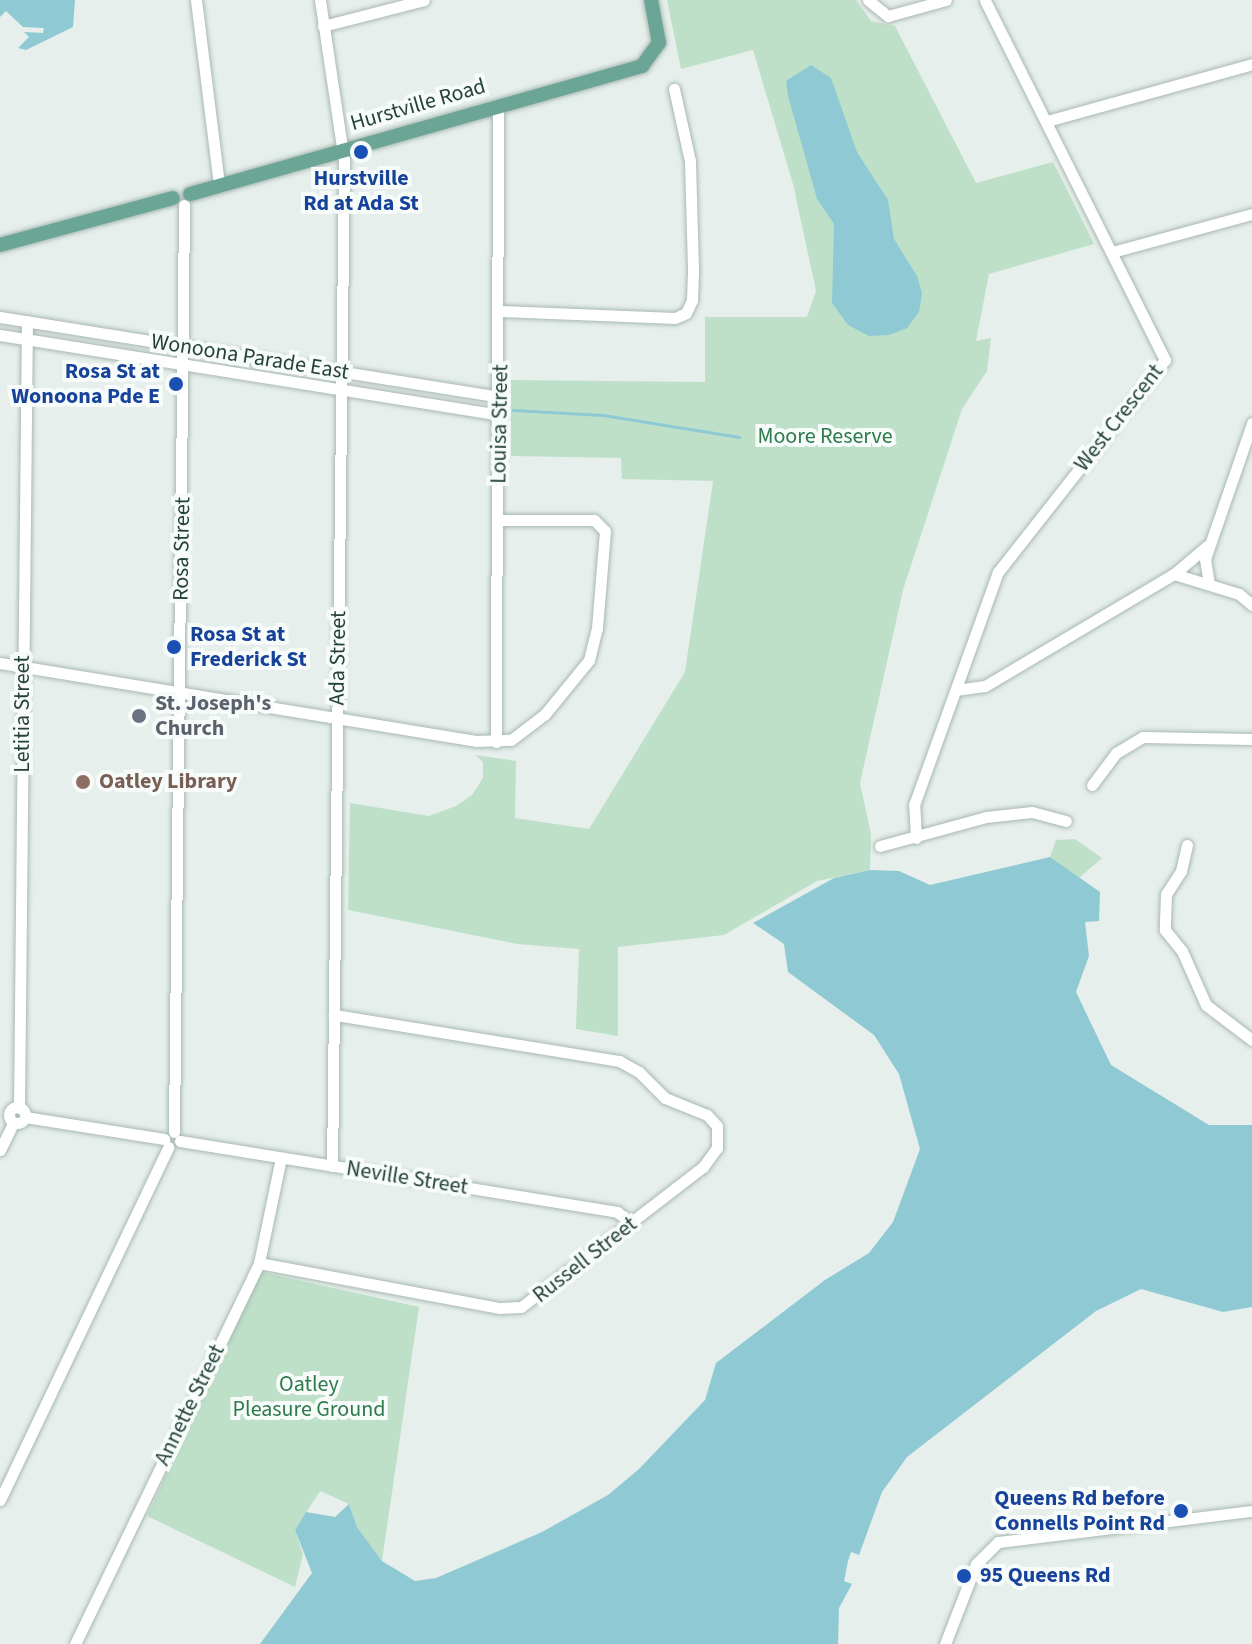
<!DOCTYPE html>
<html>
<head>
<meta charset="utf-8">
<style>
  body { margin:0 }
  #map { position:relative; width:1252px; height:1644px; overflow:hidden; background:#e6efeb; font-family:"Source Sans 3",sans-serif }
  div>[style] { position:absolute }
  .green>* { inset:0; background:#bfe0c8 }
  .water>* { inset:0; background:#8ec9d4 }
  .stream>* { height:3px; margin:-1.5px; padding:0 1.5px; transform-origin:1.5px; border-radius:1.5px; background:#8ec9d4 }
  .roads { filter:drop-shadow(0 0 2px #a8b8b2) drop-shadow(0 0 2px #a8b8b2) }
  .minor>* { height:11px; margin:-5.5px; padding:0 5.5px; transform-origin:5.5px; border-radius:5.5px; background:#fff }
  .minor>.ring { margin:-5.5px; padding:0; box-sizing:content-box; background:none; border:11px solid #fff; border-radius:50% }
  .major>* { height:14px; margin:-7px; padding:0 7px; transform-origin:7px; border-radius:7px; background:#6aa596 }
  .dots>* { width:22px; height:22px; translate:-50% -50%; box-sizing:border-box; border:4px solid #f7fbf9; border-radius:50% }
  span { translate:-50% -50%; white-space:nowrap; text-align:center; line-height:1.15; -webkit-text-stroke:8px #f7fbf9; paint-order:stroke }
  .street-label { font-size:22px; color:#24423a }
  .transit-label { font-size:22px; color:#164399; font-weight:700 }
  .right { translate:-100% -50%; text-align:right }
  .left { translate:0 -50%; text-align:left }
  .park-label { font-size:22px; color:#2d7a4b }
  .worship-label { font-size:22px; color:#5b616d; font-weight:700 }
  .education-label { font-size:22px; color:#785e54; font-weight:700 }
</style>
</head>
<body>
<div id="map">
  <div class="green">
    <i style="clip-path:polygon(667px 0,856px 0,871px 21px,895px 26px,976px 183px,1053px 162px,1094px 244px,989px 274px,976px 341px,991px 338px,987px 371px,962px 409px,903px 590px,860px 783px,871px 834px,870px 870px,817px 881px,724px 935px,618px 947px,618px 1036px,576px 1029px,579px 949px,517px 944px,348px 910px,350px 803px,429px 816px,456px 806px,472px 795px,483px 778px,483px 762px,475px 755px,516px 761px,515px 818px,589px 829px,685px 672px,713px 481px,622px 479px,621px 458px,511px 456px,511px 380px,705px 382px,705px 317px,807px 317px,816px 291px,793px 184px,753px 50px,681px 69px)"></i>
    <i style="clip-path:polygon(1075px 839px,1102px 858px,1079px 878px,1050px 857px,1056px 840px)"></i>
    <i style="clip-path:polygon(261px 1272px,419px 1307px,382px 1561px,357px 1527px,349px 1504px,320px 1491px,295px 1530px,303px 1554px,295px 1587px,147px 1516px)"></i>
  </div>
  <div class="water">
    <i style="clip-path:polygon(0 0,75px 0,73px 27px,26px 50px,18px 48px,29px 37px,24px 32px,43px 33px,44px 28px,23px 27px,6px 11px,0 17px)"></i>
    <i style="clip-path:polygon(811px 65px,831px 78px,857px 152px,888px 200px,894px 239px,917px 276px,922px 293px,919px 312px,907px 328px,889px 335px,869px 336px,848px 325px,832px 303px,834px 224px,817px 199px,788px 96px,786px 81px)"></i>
    <i style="clip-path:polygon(1050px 857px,1100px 892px,1099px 921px,1085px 922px,1089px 956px,1076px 992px,1111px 1065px,1209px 1125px,1252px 1125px,1252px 1307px,1223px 1312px,1141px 1289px,1096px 1311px,907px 1457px,882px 1492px,859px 1555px,851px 1552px,848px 1561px,844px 1581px,852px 1584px,839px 1608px,838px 1644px,260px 1644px,312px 1573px,295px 1530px,306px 1512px,335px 1517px,349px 1504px,357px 1527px,382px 1561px,415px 1581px,436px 1578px,542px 1532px,608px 1495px,639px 1469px,705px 1400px,716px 1363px,825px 1280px,869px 1253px,893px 1222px,920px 1149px,899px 1074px,874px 1035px,788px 972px,784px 944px,753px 923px,834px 878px,870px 870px,899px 871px,930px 885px)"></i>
  </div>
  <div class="stream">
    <i style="left:513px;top:410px;width:90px;rotate:3.2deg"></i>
    <i style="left:603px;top:415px;width:138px;rotate:9.2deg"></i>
  </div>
  <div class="roads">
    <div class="minor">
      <i style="left:196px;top:0;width:185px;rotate:82.9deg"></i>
      <i style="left:320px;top:0;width:162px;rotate:81.5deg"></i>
      <i style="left:344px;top:160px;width:1006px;rotate:90.68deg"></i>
      <i style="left:868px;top:0;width:26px;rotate:39deg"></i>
      <i style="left:888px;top:16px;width:60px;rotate:-15.4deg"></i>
      <i style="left:323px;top:26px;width:104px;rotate:-14.4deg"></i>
      <i style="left:1047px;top:121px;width:213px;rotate:-15.5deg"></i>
      <i style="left:1112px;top:252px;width:145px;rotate:-15.2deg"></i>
      <i style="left:501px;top:311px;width:174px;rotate:2.3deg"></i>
      <i style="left:675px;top:318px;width:12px;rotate:-24deg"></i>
      <i style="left:686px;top:313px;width:14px;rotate:-65deg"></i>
      <i style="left:692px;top:300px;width:31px;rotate:-88deg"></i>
      <i style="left:693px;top:269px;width:108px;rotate:-91.6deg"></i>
      <i style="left:690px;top:161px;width:74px;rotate:-102.5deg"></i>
      <i style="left:0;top:317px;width:506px;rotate:9.09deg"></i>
      <i style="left:0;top:335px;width:506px;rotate:9.09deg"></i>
      <i style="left:1174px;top:574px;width:43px;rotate:-40.3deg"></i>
      <i style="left:1209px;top:584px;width:25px;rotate:-99deg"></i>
      <i style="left:1205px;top:559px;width:144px;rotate:-70.9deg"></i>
      <i style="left:0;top:663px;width:482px;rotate:9.3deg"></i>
      <i style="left:476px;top:741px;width:35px;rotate:-2deg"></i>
      <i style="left:511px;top:740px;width:43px;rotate:-37.4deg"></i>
      <i style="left:545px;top:714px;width:70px;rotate:-50.8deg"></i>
      <i style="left:589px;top:660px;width:33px;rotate:-76deg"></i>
      <i style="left:597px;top:628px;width:97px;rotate:-85.3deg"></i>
      <i style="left:605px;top:531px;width:16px;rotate:-135deg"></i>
      <i style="left:594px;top:520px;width:96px;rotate:180deg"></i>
      <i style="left:956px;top:690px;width:29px;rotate:-8deg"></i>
      <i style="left:985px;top:686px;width:220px;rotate:-30.7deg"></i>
      <i style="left:1174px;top:574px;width:68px;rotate:17.1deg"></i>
      <i style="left:1239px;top:594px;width:17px;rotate:40deg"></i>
      <i style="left:496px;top:742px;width:637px;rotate:-89.82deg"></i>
      <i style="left:1092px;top:785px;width:40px;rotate:-53deg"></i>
      <i style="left:1116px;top:753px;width:31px;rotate:-31deg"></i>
      <i style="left:1143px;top:737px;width:109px;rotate:1.1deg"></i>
      <i style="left:916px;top:838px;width:33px;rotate:-93deg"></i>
      <i style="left:914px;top:805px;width:248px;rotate:-70.2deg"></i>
      <i style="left:998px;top:572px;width:270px;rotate:-51.8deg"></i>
      <i style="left:1165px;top:360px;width:402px;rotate:-116.6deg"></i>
      <i style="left:1187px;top:845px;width:27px;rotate:103deg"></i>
      <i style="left:1181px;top:871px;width:27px;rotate:123deg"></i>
      <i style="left:1166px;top:894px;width:36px;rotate:92deg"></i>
      <i style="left:1165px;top:930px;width:27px;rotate:51deg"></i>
      <i style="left:1182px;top:951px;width:59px;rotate:66deg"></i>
      <i style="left:1206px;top:1005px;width:58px;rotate:37.3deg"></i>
      <i style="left:880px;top:846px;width:110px;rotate:-15.3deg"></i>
      <i style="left:986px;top:817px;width:46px;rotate:-6.2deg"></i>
      <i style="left:1032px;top:812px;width:35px;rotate:15deg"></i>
      <i class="ring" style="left:9px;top:1107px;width:5px;height:5px"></i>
      <i style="left:19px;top:1108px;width:787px;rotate:-89.42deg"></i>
      <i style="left:25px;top:1117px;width:141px;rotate:9deg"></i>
      <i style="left:174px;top:1132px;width:927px;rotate:-89.38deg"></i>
      <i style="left:180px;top:1141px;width:443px;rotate:9.2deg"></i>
      <i style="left:617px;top:1212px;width:19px;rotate:36deg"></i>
      <i style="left:0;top:1150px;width:30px;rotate:-64deg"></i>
      <i style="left:259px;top:1263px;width:245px;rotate:10.6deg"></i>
      <i style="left:500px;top:1308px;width:21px;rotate:-3deg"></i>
      <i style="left:521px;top:1307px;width:230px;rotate:-37.6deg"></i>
      <i style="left:703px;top:1167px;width:24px;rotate:-54deg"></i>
      <i style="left:717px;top:1148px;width:22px;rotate:-90deg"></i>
      <i style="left:717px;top:1126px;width:15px;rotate:-132deg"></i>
      <i style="left:707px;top:1115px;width:45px;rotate:-158deg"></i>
      <i style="left:665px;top:1098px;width:37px;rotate:-135deg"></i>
      <i style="left:639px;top:1072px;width:23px;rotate:-151deg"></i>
      <i style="left:619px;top:1061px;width:289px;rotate:-170.8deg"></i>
      <i style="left:0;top:1500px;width:391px;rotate:-64.5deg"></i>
      <i style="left:75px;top:1644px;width:423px;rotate:-64.2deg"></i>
      <i style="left:259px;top:1263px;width:107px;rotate:-78.2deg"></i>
      <i style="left:945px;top:1644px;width:86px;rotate:-68.8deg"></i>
      <i style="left:976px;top:1564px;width:31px;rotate:-45deg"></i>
      <i style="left:998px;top:1542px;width:256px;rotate:-7deg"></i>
    </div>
    <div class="major">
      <i style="left:190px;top:194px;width:470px;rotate:-15.8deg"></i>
      <i style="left:642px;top:66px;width:29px;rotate:-54deg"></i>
      <i style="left:659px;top:43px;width:44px;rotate:-100.5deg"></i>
      <i style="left:0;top:245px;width:179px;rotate:-15.2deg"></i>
    </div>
  </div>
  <div class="dots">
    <i style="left:361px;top:152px;background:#1a4fb4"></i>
    <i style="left:176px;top:384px;background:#1a4fb4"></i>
    <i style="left:174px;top:647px;background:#1a4fb4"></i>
    <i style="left:139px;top:716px;background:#6b7280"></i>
    <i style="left:83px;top:782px;background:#8d6e63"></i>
    <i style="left:1181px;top:1511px;background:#1a4fb4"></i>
    <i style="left:964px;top:1576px;background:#1a4fb4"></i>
  </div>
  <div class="street-label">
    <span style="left:418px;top:105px;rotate:-16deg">Hurstville Road</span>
    <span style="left:250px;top:357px;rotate:9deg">Wonoona Parade East</span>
    <span style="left:1119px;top:418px;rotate:-52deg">West Crescent</span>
    <span style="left:500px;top:424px;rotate:-89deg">Louisa Street</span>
    <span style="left:182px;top:549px;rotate:-89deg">Rosa Street</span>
    <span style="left:338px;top:658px;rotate:-89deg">Ada Street</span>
    <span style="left:23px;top:714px;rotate:-90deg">Letitia Street</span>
    <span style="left:407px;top:1178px;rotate:9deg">Neville Street</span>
    <span style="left:585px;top:1260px;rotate:-38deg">Russell Street</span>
    <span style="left:190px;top:1405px;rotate:-64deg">Annette Street</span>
  </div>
  <div class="transit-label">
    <span style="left:361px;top:191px">Hurstville<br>Rd at Ada St</span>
    <span class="right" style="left:160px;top:384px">Rosa St at<br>Wonoona Pde E</span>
    <span class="left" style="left:190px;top:647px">Rosa St at<br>Frederick St</span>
    <span class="right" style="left:1165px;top:1511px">Queens Rd before<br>Connells Point Rd</span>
    <span class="left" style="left:980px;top:1576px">95 Queens Rd</span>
  </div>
  <div class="park-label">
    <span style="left:825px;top:437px">Moore Reserve</span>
    <span style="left:309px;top:1397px">Oatley<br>Pleasure Ground</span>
  </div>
  <div class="worship-label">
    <span class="left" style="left:155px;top:716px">St. Joseph's<br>Church</span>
  </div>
  <div class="education-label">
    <span class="left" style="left:99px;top:782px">Oatley Library</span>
  </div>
</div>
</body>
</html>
